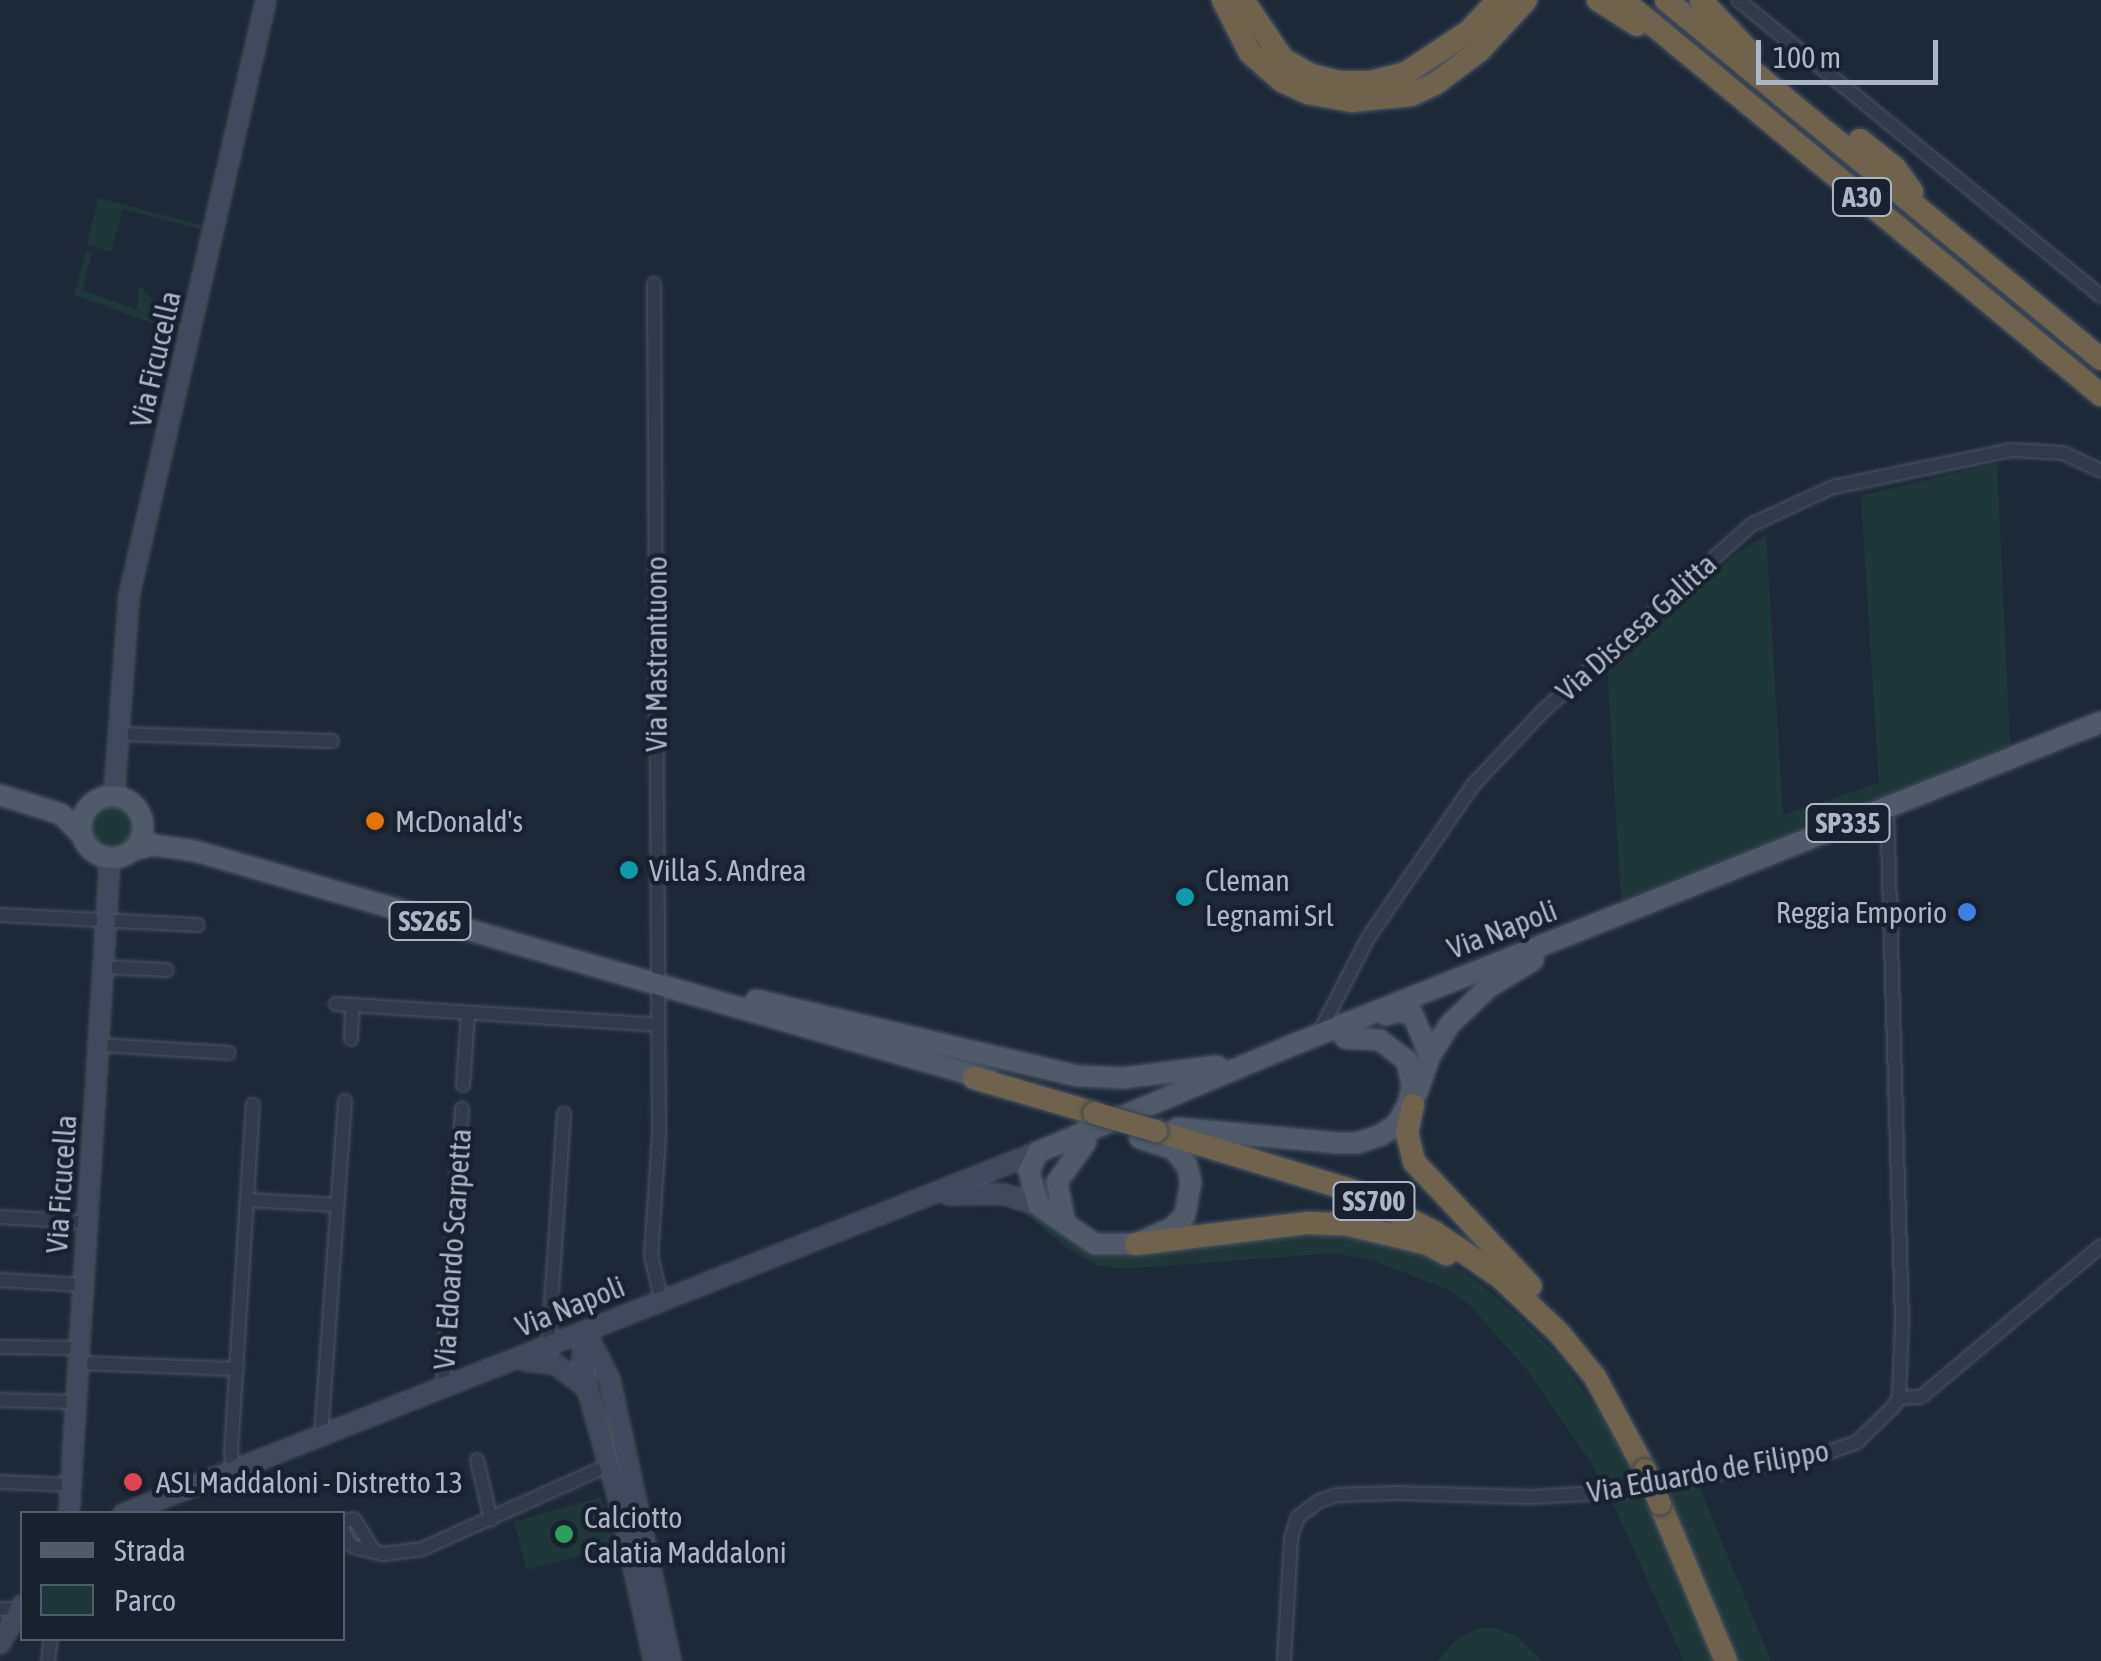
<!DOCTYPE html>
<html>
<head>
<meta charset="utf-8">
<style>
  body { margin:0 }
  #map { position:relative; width:2101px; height:1661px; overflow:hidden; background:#1e2938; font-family:"Asap Condensed",sans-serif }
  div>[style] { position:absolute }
  .green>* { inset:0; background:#203739 }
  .round { border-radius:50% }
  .roads { filter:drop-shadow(0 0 2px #4d5664) drop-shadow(0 0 2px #4d5664) }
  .street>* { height:12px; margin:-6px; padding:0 6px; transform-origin:6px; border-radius:6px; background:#323b49 }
  .secondary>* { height:18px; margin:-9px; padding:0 9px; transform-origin:9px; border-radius:9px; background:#404a5c }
  .primary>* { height:20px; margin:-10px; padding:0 10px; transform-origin:10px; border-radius:10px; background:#505a69 }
  .primary>.ring { margin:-10px; padding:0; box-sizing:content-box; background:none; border:20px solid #505a69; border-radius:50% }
  .highway>* { height:22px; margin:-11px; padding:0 11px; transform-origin:11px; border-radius:11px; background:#6f634e }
  .bridges { filter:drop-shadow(0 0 2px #3a4350) drop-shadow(0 0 2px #3a4350) }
  .highway-bridge>* { height:22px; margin:-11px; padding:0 11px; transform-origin:11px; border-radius:11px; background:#6f634e }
  .dots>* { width:28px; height:28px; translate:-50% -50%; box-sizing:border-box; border:5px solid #18212d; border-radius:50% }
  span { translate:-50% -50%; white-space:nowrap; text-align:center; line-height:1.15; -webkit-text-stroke:9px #18212d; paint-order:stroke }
  .shield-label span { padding:2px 8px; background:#18212d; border:2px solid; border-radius:8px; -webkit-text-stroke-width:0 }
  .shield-label { font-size:28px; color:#acb6c6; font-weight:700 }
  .street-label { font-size:30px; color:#acb6c6 }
  .poi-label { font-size:30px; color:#acb6c6 }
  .left { translate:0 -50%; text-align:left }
  .right { translate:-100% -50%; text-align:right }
  .legend { position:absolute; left:20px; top:1511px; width:325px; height:130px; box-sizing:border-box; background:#18212d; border:2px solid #535d6a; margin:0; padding:12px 18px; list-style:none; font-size:30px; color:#acb6c6 }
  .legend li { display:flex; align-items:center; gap:20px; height:50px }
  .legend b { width:50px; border:2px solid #535d6a }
  .scale { position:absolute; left:1756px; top:40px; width:182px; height:45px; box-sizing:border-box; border:5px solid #acb6c6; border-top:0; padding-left:12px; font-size:30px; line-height:35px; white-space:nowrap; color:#acb6c6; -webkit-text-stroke:8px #18212d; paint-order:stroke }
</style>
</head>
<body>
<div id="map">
  <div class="green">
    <i style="clip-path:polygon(98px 198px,205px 226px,204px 230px,123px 209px,111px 252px,87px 245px)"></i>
    <i style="clip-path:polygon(86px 251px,92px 253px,82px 290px,137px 310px,139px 285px,165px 315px,186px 327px,183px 334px,74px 295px)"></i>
    <i style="clip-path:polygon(1997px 463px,2010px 745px,1621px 900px,1607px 665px,1739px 552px,1766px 535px,1783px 815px,1879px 783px,1861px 496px)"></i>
    <i class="round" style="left:88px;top:801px;width:50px;height:50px"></i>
    <i style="clip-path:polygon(1011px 1201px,1093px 1251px,1120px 1254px,1275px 1232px,1349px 1231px,1421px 1249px,1465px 1272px,1514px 1312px,1562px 1360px,1601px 1416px,1640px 1484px,1602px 1489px,1594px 1467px,1527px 1370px,1469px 1304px,1447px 1289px,1372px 1260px,1335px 1253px,1123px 1269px,1096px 1265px,1065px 1247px,1024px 1212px,990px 1203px)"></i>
    <i style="clip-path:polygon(1699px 1486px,1771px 1661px,1737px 1661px,1666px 1490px)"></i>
    <i style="clip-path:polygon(1644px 1493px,1715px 1661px,1684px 1661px,1611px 1499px)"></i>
    <i style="clip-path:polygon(601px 1497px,615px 1546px,527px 1570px,514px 1522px)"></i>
    <i style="clip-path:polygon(1479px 1628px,1494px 1628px,1517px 1636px,1542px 1661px,1437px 1661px,1458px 1638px)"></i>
  </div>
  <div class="roads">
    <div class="street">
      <i style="left:1738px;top:0;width:468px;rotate:39.2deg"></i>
      <i style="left:654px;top:284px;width:852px;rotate:89.66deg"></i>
      <i style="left:659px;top:1136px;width:120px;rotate:93.8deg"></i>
      <i style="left:651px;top:1256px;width:47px;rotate:76.6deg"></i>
      <i style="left:118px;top:734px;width:214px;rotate:1.9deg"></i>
      <i style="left:0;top:915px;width:198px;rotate:2.9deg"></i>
      <i style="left:105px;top:967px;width:62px;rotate:2.8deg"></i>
      <i style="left:336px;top:1004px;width:322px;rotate:3.7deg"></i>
      <i style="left:1319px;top:1033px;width:107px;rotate:-62.7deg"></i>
      <i style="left:1368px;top:938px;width:186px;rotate:-55.5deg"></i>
      <i style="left:1473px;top:785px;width:102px;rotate:-46.6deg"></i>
      <i style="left:1543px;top:711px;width:279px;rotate:-41.8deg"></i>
      <i style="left:1751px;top:525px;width:90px;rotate:-24.9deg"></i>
      <i style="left:1833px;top:487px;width:182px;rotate:-11.7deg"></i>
      <i style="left:2011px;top:450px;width:52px;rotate:3.3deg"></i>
      <i style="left:2063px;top:453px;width:42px;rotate:25.3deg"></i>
      <i style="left:351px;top:1039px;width:34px;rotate:-88deg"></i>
      <i style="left:100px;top:1045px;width:129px;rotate:3.5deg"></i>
      <i style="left:463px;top:1085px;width:72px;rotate:-86deg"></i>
      <i style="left:247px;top:1200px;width:90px;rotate:3.2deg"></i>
      <i style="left:0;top:1217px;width:85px;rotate:3.4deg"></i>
      <i style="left:0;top:1280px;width:82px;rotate:3.5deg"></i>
      <i style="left:0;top:1347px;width:81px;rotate:0.7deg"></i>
      <i style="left:548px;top:1348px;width:235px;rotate:-86.1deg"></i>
      <i style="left:80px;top:1363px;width:157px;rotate:2.2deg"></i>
      <i style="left:443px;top:1389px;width:281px;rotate:-86.1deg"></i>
      <i style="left:1899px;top:1398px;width:22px;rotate:-3deg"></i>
      <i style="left:1921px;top:1397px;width:235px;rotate:-40deg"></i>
      <i style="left:0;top:1400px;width:78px;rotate:1.5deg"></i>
      <i style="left:321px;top:1436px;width:336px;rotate:-85.9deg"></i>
      <i style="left:477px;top:1460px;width:61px;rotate:76.7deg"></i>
      <i style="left:233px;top:1470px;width:18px;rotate:-96deg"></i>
      <i style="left:231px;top:1452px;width:348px;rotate:-86.4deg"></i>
      <i style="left:0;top:1482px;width:72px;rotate:2.4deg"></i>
      <i style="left:342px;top:1522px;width:12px;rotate:-14deg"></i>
      <i style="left:354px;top:1519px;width:38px;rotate:58deg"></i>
      <i style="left:342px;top:1528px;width:17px;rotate:66deg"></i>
      <i style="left:349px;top:1544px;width:9px;rotate:27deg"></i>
      <i style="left:357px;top:1548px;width:27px;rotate:13deg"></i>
      <i style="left:383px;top:1554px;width:39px;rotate:-7deg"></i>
      <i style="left:422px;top:1549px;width:205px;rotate:-24.2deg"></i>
      <i style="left:0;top:1609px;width:20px"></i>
      <i style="left:48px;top:1661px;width:23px;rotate:-83deg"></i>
      <i style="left:1284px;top:1661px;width:123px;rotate:-86.7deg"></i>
      <i style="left:1291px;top:1538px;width:22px;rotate:-72deg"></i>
      <i style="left:1298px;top:1517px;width:26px;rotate:-37deg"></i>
      <i style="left:1319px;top:1501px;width:20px;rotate:-18deg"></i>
      <i style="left:1338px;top:1495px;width:58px;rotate:-2deg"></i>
      <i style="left:1396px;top:1493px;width:134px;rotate:1.7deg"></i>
      <i style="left:1530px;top:1497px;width:89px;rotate:-3.2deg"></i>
      <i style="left:1619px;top:1492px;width:208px;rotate:-10.6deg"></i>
      <i style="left:1823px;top:1454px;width:36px;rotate:-19deg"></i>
      <i style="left:1857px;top:1442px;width:50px;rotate:-44.2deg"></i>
      <i style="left:1893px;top:1407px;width:11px;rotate:-56deg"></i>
      <i style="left:1899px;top:1398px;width:78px;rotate:-87.8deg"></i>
      <i style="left:1902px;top:1320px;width:513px;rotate:-91.67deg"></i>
    </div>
    <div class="secondary">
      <i style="left:114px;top:796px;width:201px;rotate:-85.7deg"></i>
      <i style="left:129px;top:596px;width:612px;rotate:-77.05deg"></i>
      <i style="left:949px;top:1195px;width:55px;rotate:-1deg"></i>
      <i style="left:1004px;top:1194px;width:36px;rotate:18deg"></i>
      <i style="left:586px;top:1332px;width:54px;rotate:63.4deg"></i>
      <i style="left:610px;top:1380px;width:288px;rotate:77.8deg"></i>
      <i style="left:586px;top:1332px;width:27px;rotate:98deg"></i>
      <i style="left:582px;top:1359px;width:29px;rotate:80deg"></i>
      <i style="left:587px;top:1388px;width:113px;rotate:74.1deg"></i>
      <i style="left:618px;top:1497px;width:168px;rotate:77.6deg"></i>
      <i style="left:526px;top:1361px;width:29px;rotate:6deg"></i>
      <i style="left:555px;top:1364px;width:40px;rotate:37deg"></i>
      <i style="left:69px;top:1514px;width:657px;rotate:-86.42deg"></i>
      <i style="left:123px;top:1514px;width:984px;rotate:-21.59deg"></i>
      <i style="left:0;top:1644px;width:45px;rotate:-60.6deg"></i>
    </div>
    <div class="primary">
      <i style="left:0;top:795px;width:64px;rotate:17.3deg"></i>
      <i style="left:61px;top:814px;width:30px;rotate:45deg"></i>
      <i class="ring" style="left:81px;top:796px;width:42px;height:42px"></i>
      <i style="left:133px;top:850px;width:21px;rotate:-14deg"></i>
      <i style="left:153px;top:845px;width:42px;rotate:8.1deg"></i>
      <i style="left:195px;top:851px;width:827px;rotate:16.07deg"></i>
      <i style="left:756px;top:1000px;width:331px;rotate:13.3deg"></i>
      <i style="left:1078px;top:1076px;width:46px;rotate:2.5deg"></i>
      <i style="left:1124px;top:1078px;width:94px;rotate:-7.4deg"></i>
      <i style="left:1386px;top:1015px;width:12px;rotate:-20deg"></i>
      <i style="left:1397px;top:1011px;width:16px;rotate:14deg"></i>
      <i style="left:1413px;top:1015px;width:44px;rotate:67.5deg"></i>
      <i style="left:1417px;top:1093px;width:39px;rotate:-71deg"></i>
      <i style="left:1430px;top:1056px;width:39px;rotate:-58deg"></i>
      <i style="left:1451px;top:1023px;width:52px;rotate:-43.5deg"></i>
      <i style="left:1489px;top:987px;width:52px;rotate:-31.5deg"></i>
      <i style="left:1177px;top:1128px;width:162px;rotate:5.3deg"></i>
      <i style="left:1338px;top:1143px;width:19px"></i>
      <i style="left:1357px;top:1143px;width:25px;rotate:-18deg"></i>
      <i style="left:1381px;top:1135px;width:19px;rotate:-35deg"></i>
      <i style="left:1397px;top:1124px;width:23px;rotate:-61deg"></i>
      <i style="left:1408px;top:1104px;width:18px;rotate:-77deg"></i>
      <i style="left:1412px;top:1086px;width:25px;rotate:-101deg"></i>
      <i style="left:1407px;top:1061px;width:34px;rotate:-142deg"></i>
      <i style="left:1380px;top:1040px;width:35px;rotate:-177deg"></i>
      <i style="left:1038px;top:1152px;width:268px;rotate:-22.8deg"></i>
      <i style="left:1285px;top:1048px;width:879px;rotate:-21.78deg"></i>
      <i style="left:1038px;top:1152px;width:21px;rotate:115deg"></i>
      <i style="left:1029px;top:1171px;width:35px;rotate:75deg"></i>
      <i style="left:1038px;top:1205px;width:69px;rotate:34.4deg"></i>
      <i style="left:1095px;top:1244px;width:41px"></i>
      <i style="left:1136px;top:1244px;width:39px;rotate:-24deg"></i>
      <i style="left:1172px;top:1228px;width:18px;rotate:-45deg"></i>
      <i style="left:1185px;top:1215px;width:34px;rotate:-80deg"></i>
      <i style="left:1191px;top:1182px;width:16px;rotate:-104deg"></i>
      <i style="left:1187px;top:1166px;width:22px;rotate:-129deg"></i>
      <i style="left:1173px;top:1149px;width:35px;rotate:-162deg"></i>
      <i style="left:1065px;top:1224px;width:43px;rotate:-100.8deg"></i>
      <i style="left:1057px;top:1182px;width:49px;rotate:-54.1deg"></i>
    </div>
    <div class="highway">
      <i style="left:1223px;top:0;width:59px;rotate:63deg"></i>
      <i style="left:1250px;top:53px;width:43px;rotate:41.2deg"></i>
      <i style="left:1282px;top:81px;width:29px;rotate:25deg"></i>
      <i style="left:1308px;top:93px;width:44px;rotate:10.5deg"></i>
      <i style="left:1351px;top:101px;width:60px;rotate:-5.7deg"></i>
      <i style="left:1411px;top:95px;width:26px;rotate:-25deg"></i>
      <i style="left:1435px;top:84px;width:55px;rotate:-36.9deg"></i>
      <i style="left:1479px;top:51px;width:69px;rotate:-47.3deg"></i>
      <i style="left:1243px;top:0;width:71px;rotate:55.9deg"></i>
      <i style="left:1283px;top:59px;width:32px;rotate:30deg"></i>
      <i style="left:1311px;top:75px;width:30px;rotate:14deg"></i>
      <i style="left:1340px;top:82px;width:31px"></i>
      <i style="left:1371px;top:82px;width:36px;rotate:-14deg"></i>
      <i style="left:1406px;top:73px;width:74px;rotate:-33.5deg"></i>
      <i style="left:1468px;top:32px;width:44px;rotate:-46.8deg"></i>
      <i style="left:1598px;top:0;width:46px;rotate:32.7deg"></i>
      <i style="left:1623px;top:0;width:620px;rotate:39.57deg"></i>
      <i style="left:1666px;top:0;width:564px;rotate:39.53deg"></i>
      <i style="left:1701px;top:0;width:70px;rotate:46.7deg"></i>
      <i style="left:1860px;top:140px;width:45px;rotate:38.7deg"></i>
      <i style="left:1895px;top:168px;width:29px;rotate:54deg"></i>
      <i style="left:974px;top:1078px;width:125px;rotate:16.3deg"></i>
      <i style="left:1413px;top:1105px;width:29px;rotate:102deg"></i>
      <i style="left:1407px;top:1133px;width:30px;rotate:76deg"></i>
      <i style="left:1414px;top:1162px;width:170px;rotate:46.7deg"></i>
      <i style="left:1156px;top:1131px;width:206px;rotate:16.9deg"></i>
      <i style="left:1353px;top:1191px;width:91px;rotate:26.8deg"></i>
      <i style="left:1434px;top:1232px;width:80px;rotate:34.3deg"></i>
      <i style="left:1500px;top:1277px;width:81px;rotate:43.5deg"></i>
      <i style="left:1559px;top:1333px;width:57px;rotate:50.7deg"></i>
      <i style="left:1595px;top:1377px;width:106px;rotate:61.7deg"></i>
      <i style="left:1136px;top:1244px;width:173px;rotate:-7deg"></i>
      <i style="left:1308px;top:1223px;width:37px;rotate:2deg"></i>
      <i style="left:1345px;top:1224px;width:85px;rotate:13.5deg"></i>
      <i style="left:1428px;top:1244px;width:21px;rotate:29deg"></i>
      <i style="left:1660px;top:1504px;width:170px;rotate:67.2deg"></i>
    </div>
  </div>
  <div class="bridges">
    <div class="highway-bridge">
      <i style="left:1094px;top:1113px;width:65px;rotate:16.2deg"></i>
      <i style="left:1645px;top:1470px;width:37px;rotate:66deg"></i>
    </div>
  </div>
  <div class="dots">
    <i style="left:375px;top:821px;background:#e8710a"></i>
    <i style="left:629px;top:870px;background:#0f9aa8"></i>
    <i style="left:1185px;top:897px;background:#0f9aa8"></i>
    <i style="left:1967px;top:912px;background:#3f7fe0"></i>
    <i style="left:133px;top:1482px;background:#e0444e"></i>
    <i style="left:564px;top:1534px;background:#2e9e5b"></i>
  </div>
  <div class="shield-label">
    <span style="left:1862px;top:197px">A30</span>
    <span style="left:1848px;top:823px">SP335</span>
    <span style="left:430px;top:921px">SS265</span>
    <span style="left:1374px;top:1201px">SS700</span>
  </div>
  <div class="street-label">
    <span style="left:155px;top:359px;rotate:-77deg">Via Ficucella</span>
    <span style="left:1636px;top:627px;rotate:-42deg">Via Discesa Galitta</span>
    <span style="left:656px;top:654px;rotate:-90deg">Via Mastrantuono</span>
    <span style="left:1502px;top:929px;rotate:-21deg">Via Napoli</span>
    <span style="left:61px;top:1184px;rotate:-86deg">Via Ficucella</span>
    <span style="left:452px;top:1249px;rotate:-86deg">Via Edoardo Scarpetta</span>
    <span style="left:570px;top:1306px;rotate:-22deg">Via Napoli</span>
    <span style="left:1708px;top:1471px;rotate:-10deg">Via Eduardo de Filippo</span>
  </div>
  <div class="poi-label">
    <span class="left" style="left:395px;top:821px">McDonald's</span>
    <span class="left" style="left:649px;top:870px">Villa S. Andrea</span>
    <span class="left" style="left:1205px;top:897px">Cleman<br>Legnami Srl</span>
    <span class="right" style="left:1947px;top:912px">Reggia Emporio</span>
    <span class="left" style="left:156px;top:1482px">ASL Maddaloni - Distretto 13</span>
    <span class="left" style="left:584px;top:1534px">Calciotto<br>Calatia Maddaloni</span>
  </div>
  <ul class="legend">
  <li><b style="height:12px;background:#505a69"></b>Strada</li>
  <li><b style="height:28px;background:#203739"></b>Parco</li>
  </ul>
  <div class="scale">100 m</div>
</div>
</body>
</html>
